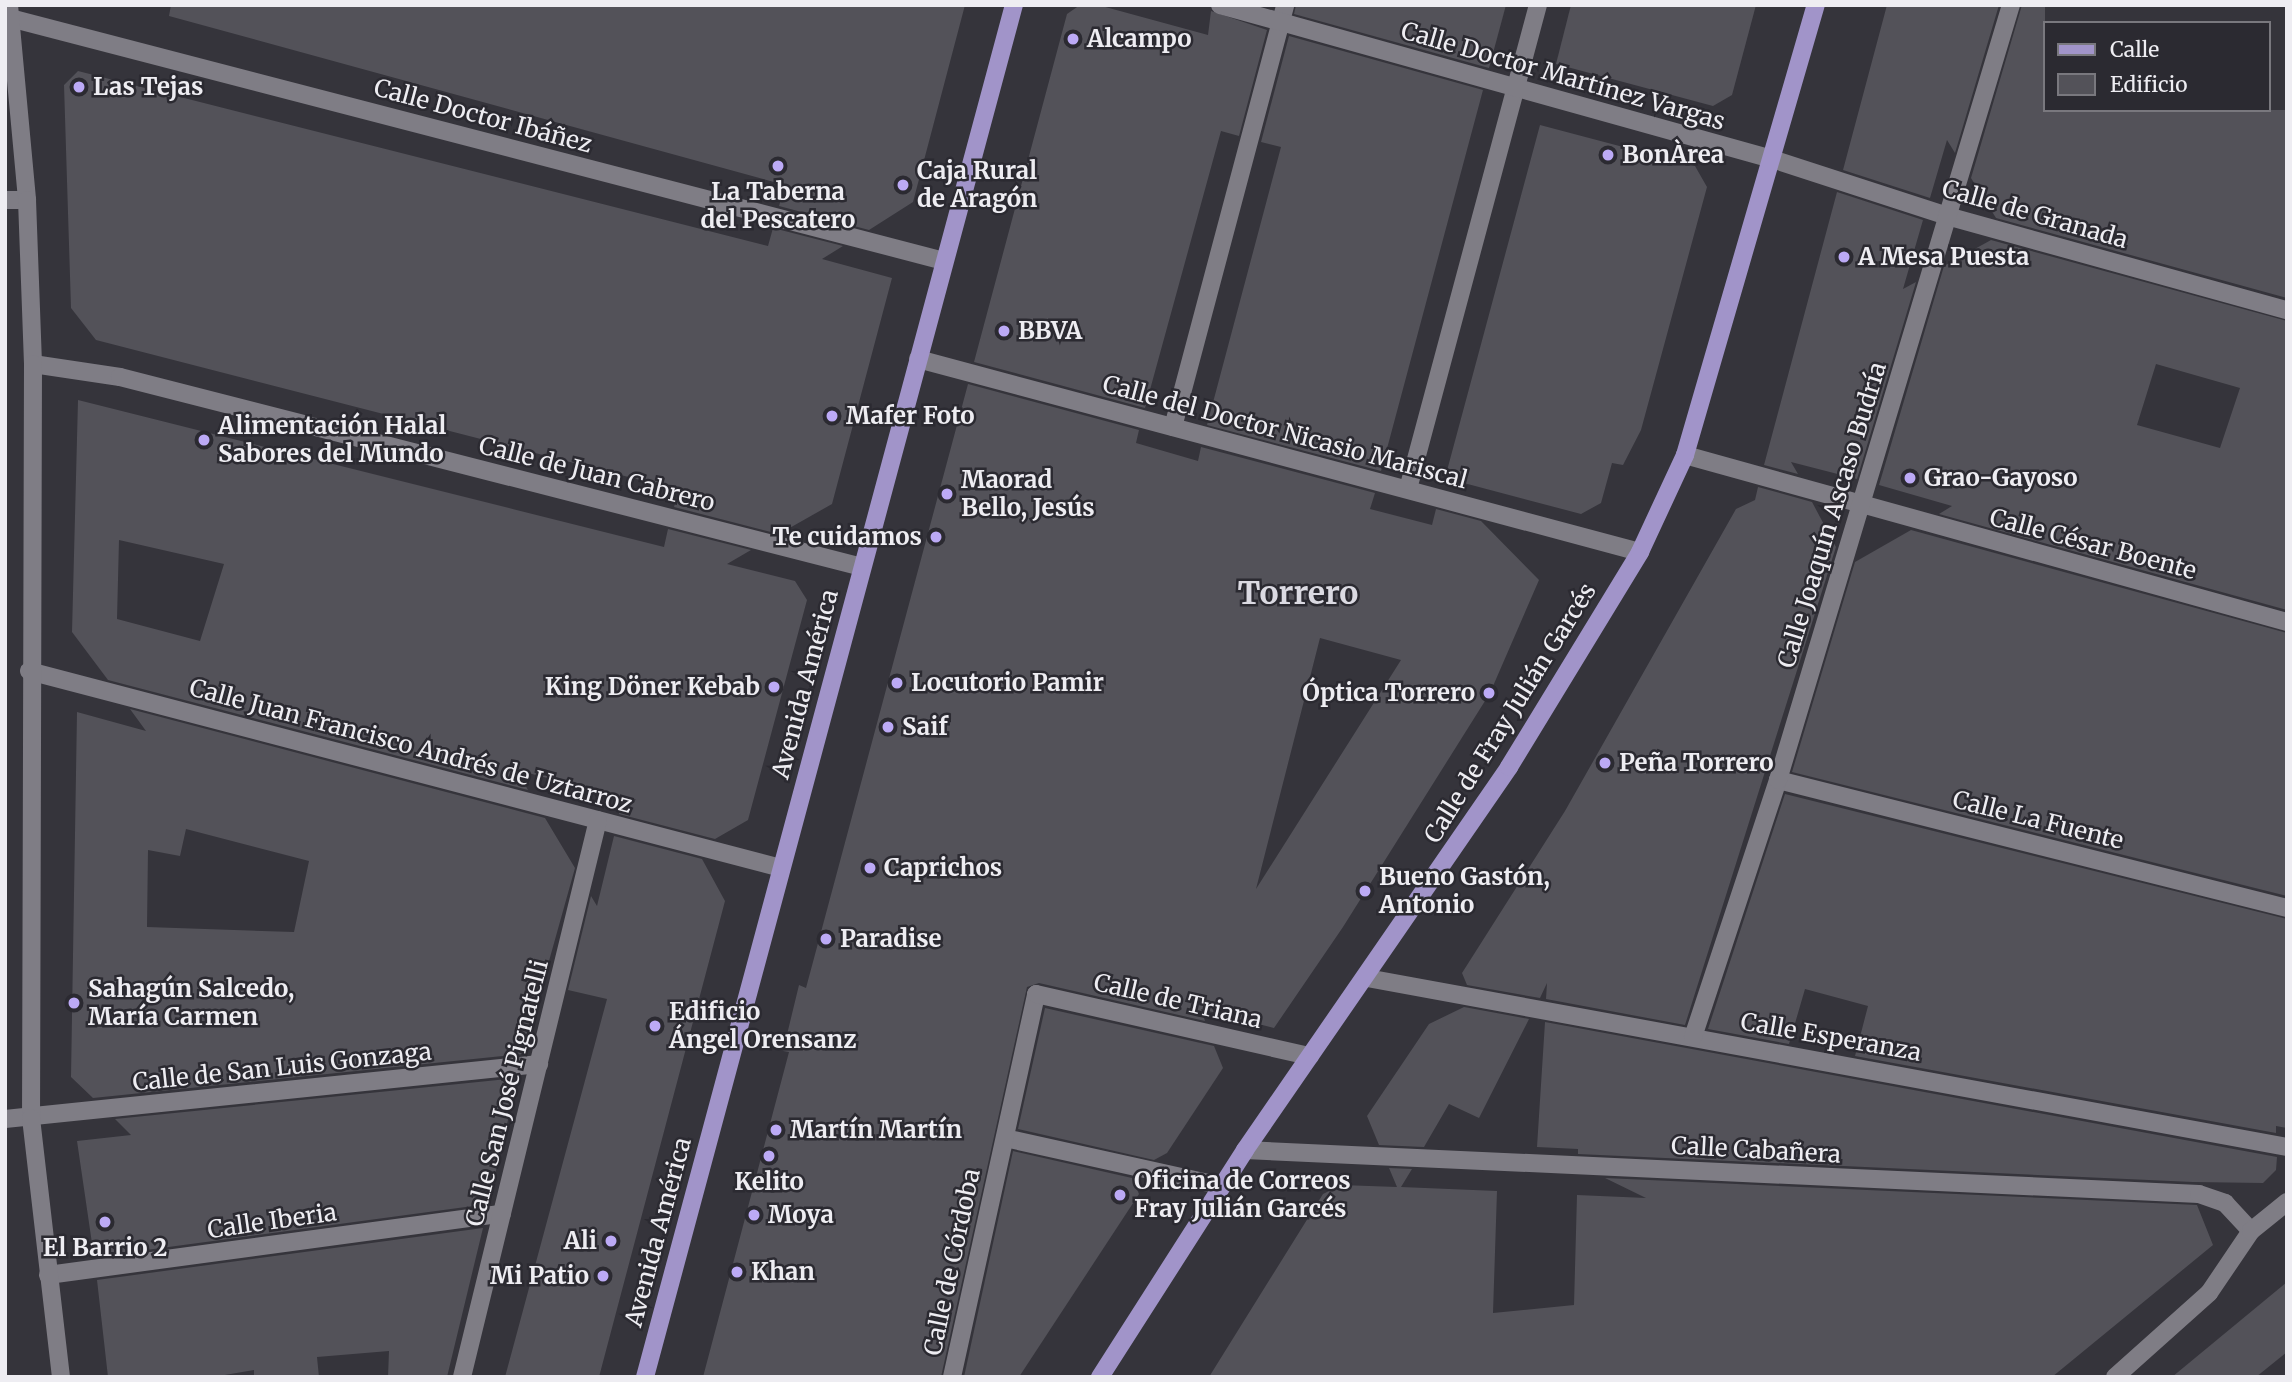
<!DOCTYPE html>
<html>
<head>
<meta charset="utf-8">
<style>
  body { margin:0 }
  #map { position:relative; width:2292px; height:1382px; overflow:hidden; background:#35343b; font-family:Merriweather,serif }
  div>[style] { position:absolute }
  .building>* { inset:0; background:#535259 }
  .pedestrian>* { height:18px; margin:-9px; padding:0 9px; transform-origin:9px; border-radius:9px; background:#7f7d85 }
  .minor>* { height:18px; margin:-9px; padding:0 9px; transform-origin:9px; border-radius:9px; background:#7f7d85 }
  .tertiary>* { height:18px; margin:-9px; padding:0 9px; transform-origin:9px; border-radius:9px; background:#7f7d85 }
  .primary>* { height:18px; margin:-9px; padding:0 9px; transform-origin:9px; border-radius:9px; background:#a194c9 }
  .dots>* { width:19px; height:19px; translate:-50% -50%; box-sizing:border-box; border:4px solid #2b2a31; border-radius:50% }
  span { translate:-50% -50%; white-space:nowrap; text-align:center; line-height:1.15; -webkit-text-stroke:5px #2b2a31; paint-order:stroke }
  .poi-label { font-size:24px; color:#eeedf2; font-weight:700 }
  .left { translate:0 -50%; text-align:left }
  .right { translate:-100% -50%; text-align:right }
  .street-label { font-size:24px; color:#eeedf2 }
  .district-label { font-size:32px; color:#dbdae2; font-weight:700 }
  .frame { position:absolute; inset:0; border:7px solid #eeedf2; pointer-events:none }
  .legend { position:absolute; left:2043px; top:21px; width:228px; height:91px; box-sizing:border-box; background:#2b2a31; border:2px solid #79787e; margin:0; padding:9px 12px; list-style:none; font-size:21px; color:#eeedf2 }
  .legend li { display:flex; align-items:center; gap:14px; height:35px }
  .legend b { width:35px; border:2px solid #79787e }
</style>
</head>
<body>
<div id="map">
  <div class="building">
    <i style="clip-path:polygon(171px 5px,965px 5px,913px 202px,869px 230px,779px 206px,785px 185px,169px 16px)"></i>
    <i style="clip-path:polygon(1080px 5px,1098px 5px,1208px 35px,1211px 11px,1267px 30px,1239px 136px,1221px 131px,1145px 408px,974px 362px,1067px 14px)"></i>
    <i style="clip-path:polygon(1296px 5px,1506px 5px,1489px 68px,1294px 14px)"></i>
    <i style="clip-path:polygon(1571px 5px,1756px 5px,1732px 95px,1713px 106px,1556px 64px)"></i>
    <i style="clip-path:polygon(1887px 5px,1999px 5px,1955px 153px,1947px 140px,1930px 198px,1843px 170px)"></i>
    <i style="clip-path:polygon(2022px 5px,2045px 5px,2045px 110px,2287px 110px,2287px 298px,1996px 218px,1971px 178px)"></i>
    <i style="clip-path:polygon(1289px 36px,1483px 90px,1381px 471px,1207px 425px,1281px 147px,1261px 142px)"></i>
    <i style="clip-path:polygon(78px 71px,768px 246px,773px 228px,843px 246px,822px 259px,892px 278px,832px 504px,779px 534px,674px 507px,679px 490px,96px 340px,71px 308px,64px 85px)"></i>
    <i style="clip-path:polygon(1540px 125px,1695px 166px,1707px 187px,1641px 430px,1623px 465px,1612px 463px,1601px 503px,1581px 514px,1445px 478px)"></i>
    <i style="clip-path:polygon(1837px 192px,1923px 220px,1903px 289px,1916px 282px,1857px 479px,1791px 462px,1798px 474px,1764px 465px)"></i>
    <i style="clip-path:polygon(evenodd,1991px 240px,2287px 321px,2287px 610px,1939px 514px,1952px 506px,1879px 485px,1944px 266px,1991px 240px,2156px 364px,2240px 388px,2220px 448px,2137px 425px,2156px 364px)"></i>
    <i style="clip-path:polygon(evenodd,968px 384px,1139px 430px,1136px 443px,1198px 461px,1201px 447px,1375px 493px,1370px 509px,1432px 525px,1436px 509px,1481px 521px,1539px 580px,1490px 693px,1343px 927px,1274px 1028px,1201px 1009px,1205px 1021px,1039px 983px,1027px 987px,941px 1377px,703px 1377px,789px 1052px,783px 1051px,799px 985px,806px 988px,968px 384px,1320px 638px,1401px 660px,1256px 889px,1320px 638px)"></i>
    <i style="clip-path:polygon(evenodd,78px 400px,664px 547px,668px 529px,751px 550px,727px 564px,795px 581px,807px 600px,748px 820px,715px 839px,619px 814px,623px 798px,517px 770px,528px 790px,108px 680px,72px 632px,78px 400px,119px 540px,224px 564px,200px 641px,117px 619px,119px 540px)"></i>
    <i style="clip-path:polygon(1758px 487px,1812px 502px,1836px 547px,1685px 1025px,1546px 999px,1547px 983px,1540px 998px,1467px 985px,1462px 973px,1565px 811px,1736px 509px,1755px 500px)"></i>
    <i style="clip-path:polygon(1911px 530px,2287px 633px,2287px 896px,1792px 772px,1855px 562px)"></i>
    <i style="clip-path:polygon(evenodd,130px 709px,545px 818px,575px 868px,523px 1054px,93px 1098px,71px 1077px,77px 712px,146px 731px,130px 709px,186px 829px,309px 861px,294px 932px,147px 927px,148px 850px,180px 856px,186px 829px)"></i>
    <i style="clip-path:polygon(1785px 794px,2287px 919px,2287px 1128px,2276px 1126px,2276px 1133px,1855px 1056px,1868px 1006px,1805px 989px,1789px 1044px,1708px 1029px)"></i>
    <i style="clip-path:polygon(614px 836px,702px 859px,725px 901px,599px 1377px,505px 1377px,607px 999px,568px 990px,591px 896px,597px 906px)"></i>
    <i style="clip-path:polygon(1464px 1007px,1529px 1019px,1479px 1118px,1449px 1104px,1424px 1147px,1379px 1145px,1367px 1116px,1429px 1024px)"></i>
    <i style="clip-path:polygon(1045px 1008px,1214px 1046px,1223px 1068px,1167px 1153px,1154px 1160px,1018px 1129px)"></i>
    <i style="clip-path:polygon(1545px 1022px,2277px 1157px,2276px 1170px,2263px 1183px,2193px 1182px,1578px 1154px,1578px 1149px,1537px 1147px)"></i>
    <i style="clip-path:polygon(518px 1078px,488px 1204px,94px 1257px,77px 1141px,131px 1135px,115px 1119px)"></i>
    <i style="clip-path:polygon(1013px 1151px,1132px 1178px,1139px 1194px,1019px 1377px,964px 1377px)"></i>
    <i style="clip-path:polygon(1389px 1168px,1412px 1169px,1401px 1187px,1497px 1191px,1493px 1313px,1574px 1305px,1577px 1195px,1646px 1198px,1605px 1178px,2197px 1205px,2213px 1245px,2052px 1377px,1209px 1377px,1323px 1194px,1341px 1185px,1397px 1187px)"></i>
    <i style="clip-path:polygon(483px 1228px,447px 1377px,388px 1377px,389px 1351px,317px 1357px,319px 1377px,254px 1377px,254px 1370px,213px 1377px,108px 1377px,97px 1280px)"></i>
    <i style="clip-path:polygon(2287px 1282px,2287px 1352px,2256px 1377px,2172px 1377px)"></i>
  </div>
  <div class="pedestrian">
    <i style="left:1173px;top:427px;width:437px;rotate:-75.1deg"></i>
    <i style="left:1408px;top:489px;width:501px;rotate:-74.97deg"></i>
    <i style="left:1005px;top:1138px;width:221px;rotate:12.5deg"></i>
  </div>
  <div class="minor">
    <i style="left:1220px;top:5px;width:573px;rotate:15.59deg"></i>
    <i style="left:1772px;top:159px;width:184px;rotate:18deg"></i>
    <i style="left:1947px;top:216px;width:353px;rotate:15.5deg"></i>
    <i style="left:10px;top:18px;width:965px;rotate:14.58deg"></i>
    <i style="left:5px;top:200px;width:22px"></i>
    <i style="left:918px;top:359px;width:747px;rotate:14.97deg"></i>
    <i style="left:33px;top:364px;width:88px;rotate:8.5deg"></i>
    <i style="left:120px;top:377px;width:766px;rotate:14.36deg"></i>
    <i style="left:1685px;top:455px;width:625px;rotate:15.5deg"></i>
    <i style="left:29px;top:671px;width:777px;rotate:14.68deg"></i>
    <i style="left:1778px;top:780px;width:525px;rotate:14.12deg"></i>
    <i style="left:1367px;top:978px;width:935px;rotate:10.41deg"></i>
    <i style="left:1693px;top:1037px;width:271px;rotate:-71.7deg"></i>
    <i style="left:1778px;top:780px;width:809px;rotate:-73.27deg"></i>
    <i style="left:5px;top:1119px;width:537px;rotate:-5.88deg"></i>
    <i style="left:1245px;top:1150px;width:955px;rotate:2.64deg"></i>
    <i style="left:2199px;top:1194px;width:28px;rotate:19deg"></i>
    <i style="left:2225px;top:1203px;width:38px;rotate:47deg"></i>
    <i style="left:48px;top:1275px;width:458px;rotate:-7.7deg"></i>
    <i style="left:462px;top:1377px;width:573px;rotate:-76.28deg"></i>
    <i style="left:952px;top:1377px;width:392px;rotate:-77.6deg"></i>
    <i style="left:1036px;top:994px;width:281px;rotate:12.8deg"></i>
    <i style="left:2115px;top:1377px;width:126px;rotate:-41.8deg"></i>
    <i style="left:2209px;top:1293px;width:75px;rotate:-55.9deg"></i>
    <i style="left:2251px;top:1231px;width:46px;rotate:-38.9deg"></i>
  </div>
  <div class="tertiary">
    <i style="left:9px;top:5px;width:196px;rotate:84.7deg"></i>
    <i style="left:27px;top:200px;width:164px;rotate:87.9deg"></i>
    <i style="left:33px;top:364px;width:754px;rotate:90.15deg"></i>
    <i style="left:31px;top:1118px;width:261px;rotate:83.4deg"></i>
  </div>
  <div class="primary">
    <i style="left:645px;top:1377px;width:1421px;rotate:-74.95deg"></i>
    <i style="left:1100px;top:1377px;width:269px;rotate:-57.4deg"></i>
    <i style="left:1245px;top:1150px;width:465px;rotate:-55.4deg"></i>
    <i style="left:1509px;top:767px;width:252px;rotate:-58.6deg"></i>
    <i style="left:1640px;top:552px;width:107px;rotate:-65.1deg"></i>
    <i style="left:1685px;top:455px;width:469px;rotate:-73.8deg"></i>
  </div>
  <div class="dots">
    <i style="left:1073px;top:39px;background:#bcaaf6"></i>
    <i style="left:79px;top:87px;background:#bcaaf6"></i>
    <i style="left:1608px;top:155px;background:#bcaaf6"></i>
    <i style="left:778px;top:166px;background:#bcaaf6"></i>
    <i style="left:903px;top:185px;background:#bcaaf6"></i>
    <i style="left:1844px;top:257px;background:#bcaaf6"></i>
    <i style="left:1004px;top:331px;background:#bcaaf6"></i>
    <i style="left:832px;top:416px;background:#bcaaf6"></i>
    <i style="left:204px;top:440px;background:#bcaaf6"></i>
    <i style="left:1910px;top:478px;background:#bcaaf6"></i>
    <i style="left:947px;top:494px;background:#bcaaf6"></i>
    <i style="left:936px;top:537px;background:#bcaaf6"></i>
    <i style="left:897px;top:683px;background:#bcaaf6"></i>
    <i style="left:774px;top:687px;background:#bcaaf6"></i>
    <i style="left:1489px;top:693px;background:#bcaaf6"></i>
    <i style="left:888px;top:727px;background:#bcaaf6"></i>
    <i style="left:1605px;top:763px;background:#bcaaf6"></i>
    <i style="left:870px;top:868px;background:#bcaaf6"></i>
    <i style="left:1365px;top:891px;background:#bcaaf6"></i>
    <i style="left:826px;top:939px;background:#bcaaf6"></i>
    <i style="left:74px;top:1003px;background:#bcaaf6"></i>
    <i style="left:655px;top:1026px;background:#bcaaf6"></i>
    <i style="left:776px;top:1130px;background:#bcaaf6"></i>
    <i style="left:769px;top:1156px;background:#bcaaf6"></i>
    <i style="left:1120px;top:1195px;background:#bcaaf6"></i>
    <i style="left:754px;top:1215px;background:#bcaaf6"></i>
    <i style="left:105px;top:1222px;background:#bcaaf6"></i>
    <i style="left:611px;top:1241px;background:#bcaaf6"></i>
    <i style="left:737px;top:1272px;background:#bcaaf6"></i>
    <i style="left:603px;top:1276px;background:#bcaaf6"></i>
  </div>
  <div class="poi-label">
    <span class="left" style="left:1087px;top:39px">Alcampo</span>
    <span class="left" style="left:93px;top:87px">Las Tejas</span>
    <span class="left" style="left:1622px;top:155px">BonÀrea</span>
    <span class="left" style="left:917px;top:185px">Caja Rural<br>de Aragón</span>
    <span style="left:778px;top:206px">La Taberna<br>del Pescatero</span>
    <span class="left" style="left:1858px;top:257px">A Mesa Puesta</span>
    <span class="left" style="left:1018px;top:331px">BBVA</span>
    <span class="left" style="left:846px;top:416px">Mafer Foto</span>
    <span class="left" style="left:218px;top:440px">Alimentación Halal<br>Sabores del Mundo</span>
    <span class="left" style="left:1924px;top:478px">Grao-Gayoso</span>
    <span class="left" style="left:961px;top:494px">Maorad<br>Bello, Jesús</span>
    <span class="right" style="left:922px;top:537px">Te cuidamos</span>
    <span class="left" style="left:911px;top:683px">Locutorio Pamir</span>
    <span class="right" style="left:760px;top:687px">King Döner Kebab</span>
    <span class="right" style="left:1475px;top:693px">Óptica Torrero</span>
    <span class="left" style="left:902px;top:727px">Saif</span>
    <span class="left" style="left:1619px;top:763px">Peña Torrero</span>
    <span class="left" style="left:884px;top:868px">Caprichos</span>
    <span class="left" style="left:1379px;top:891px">Bueno Gastón,<br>Antonio</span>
    <span class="left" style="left:840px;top:939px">Paradise</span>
    <span class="left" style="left:88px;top:1003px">Sahagún Salcedo,<br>María Carmen</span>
    <span class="left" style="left:669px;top:1026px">Edificio<br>Ángel Orensanz</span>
    <span class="left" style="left:790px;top:1130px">Martín Martín</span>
    <span class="left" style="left:1134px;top:1195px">Oficina de Correos<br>Fray Julián Garcés</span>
    <span style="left:769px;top:1182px">Kelito</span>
    <span class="left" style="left:768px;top:1215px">Moya</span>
    <span class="right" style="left:597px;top:1241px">Ali</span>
    <span style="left:105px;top:1248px">El Barrio 2</span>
    <span class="left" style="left:751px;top:1272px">Khan</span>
    <span class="right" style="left:589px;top:1276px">Mi Patio</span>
  </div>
  <div class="street-label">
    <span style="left:1563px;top:76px;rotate:16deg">Calle Doctor Martínez Vargas</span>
    <span style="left:483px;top:116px;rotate:15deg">Calle Doctor Ibáñez</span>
    <span style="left:2035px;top:214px;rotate:16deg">Calle de Granada</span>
    <span style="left:1285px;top:432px;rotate:15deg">Calle del Doctor Nicasio Mariscal</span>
    <span style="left:597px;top:474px;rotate:14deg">Calle de Juan Cabrero</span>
    <span style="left:1832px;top:515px;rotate:-73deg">Calle Joaquín Ascaso Budría</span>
    <span style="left:2093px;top:544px;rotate:15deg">Calle César Boente</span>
    <span style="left:805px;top:684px;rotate:-75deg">Avenida América</span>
    <span style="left:1510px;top:713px;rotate:-58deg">Calle de Fray Julián Garcés</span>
    <span style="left:411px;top:746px;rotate:15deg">Calle Juan Francisco Andrés de Uztarroz</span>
    <span style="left:2038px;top:820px;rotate:14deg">Calle La Fuente</span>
    <span style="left:1178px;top:1001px;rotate:13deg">Calle de Triana</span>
    <span style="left:1831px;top:1037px;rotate:10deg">Calle Esperanza</span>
    <span style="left:282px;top:1067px;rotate:-6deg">Calle de San Luis Gonzaga</span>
    <span style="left:507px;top:1093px;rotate:-76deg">Calle San José Pignatelli</span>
    <span style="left:1756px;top:1150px;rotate:3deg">Calle Cabañera</span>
    <span style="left:272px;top:1221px;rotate:-8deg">Calle Iberia</span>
    <span style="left:658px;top:1232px;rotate:-75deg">Avenida América</span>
    <span style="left:952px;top:1262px;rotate:-78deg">Calle de Córdoba</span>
  </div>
  <div class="district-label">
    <span style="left:1298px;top:593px">Torrero</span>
  </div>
  <div class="frame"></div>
  <ul class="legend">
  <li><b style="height:9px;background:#a194c9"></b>Calle</li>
  <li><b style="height:19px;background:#535259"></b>Edificio</li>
  </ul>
</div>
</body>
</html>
